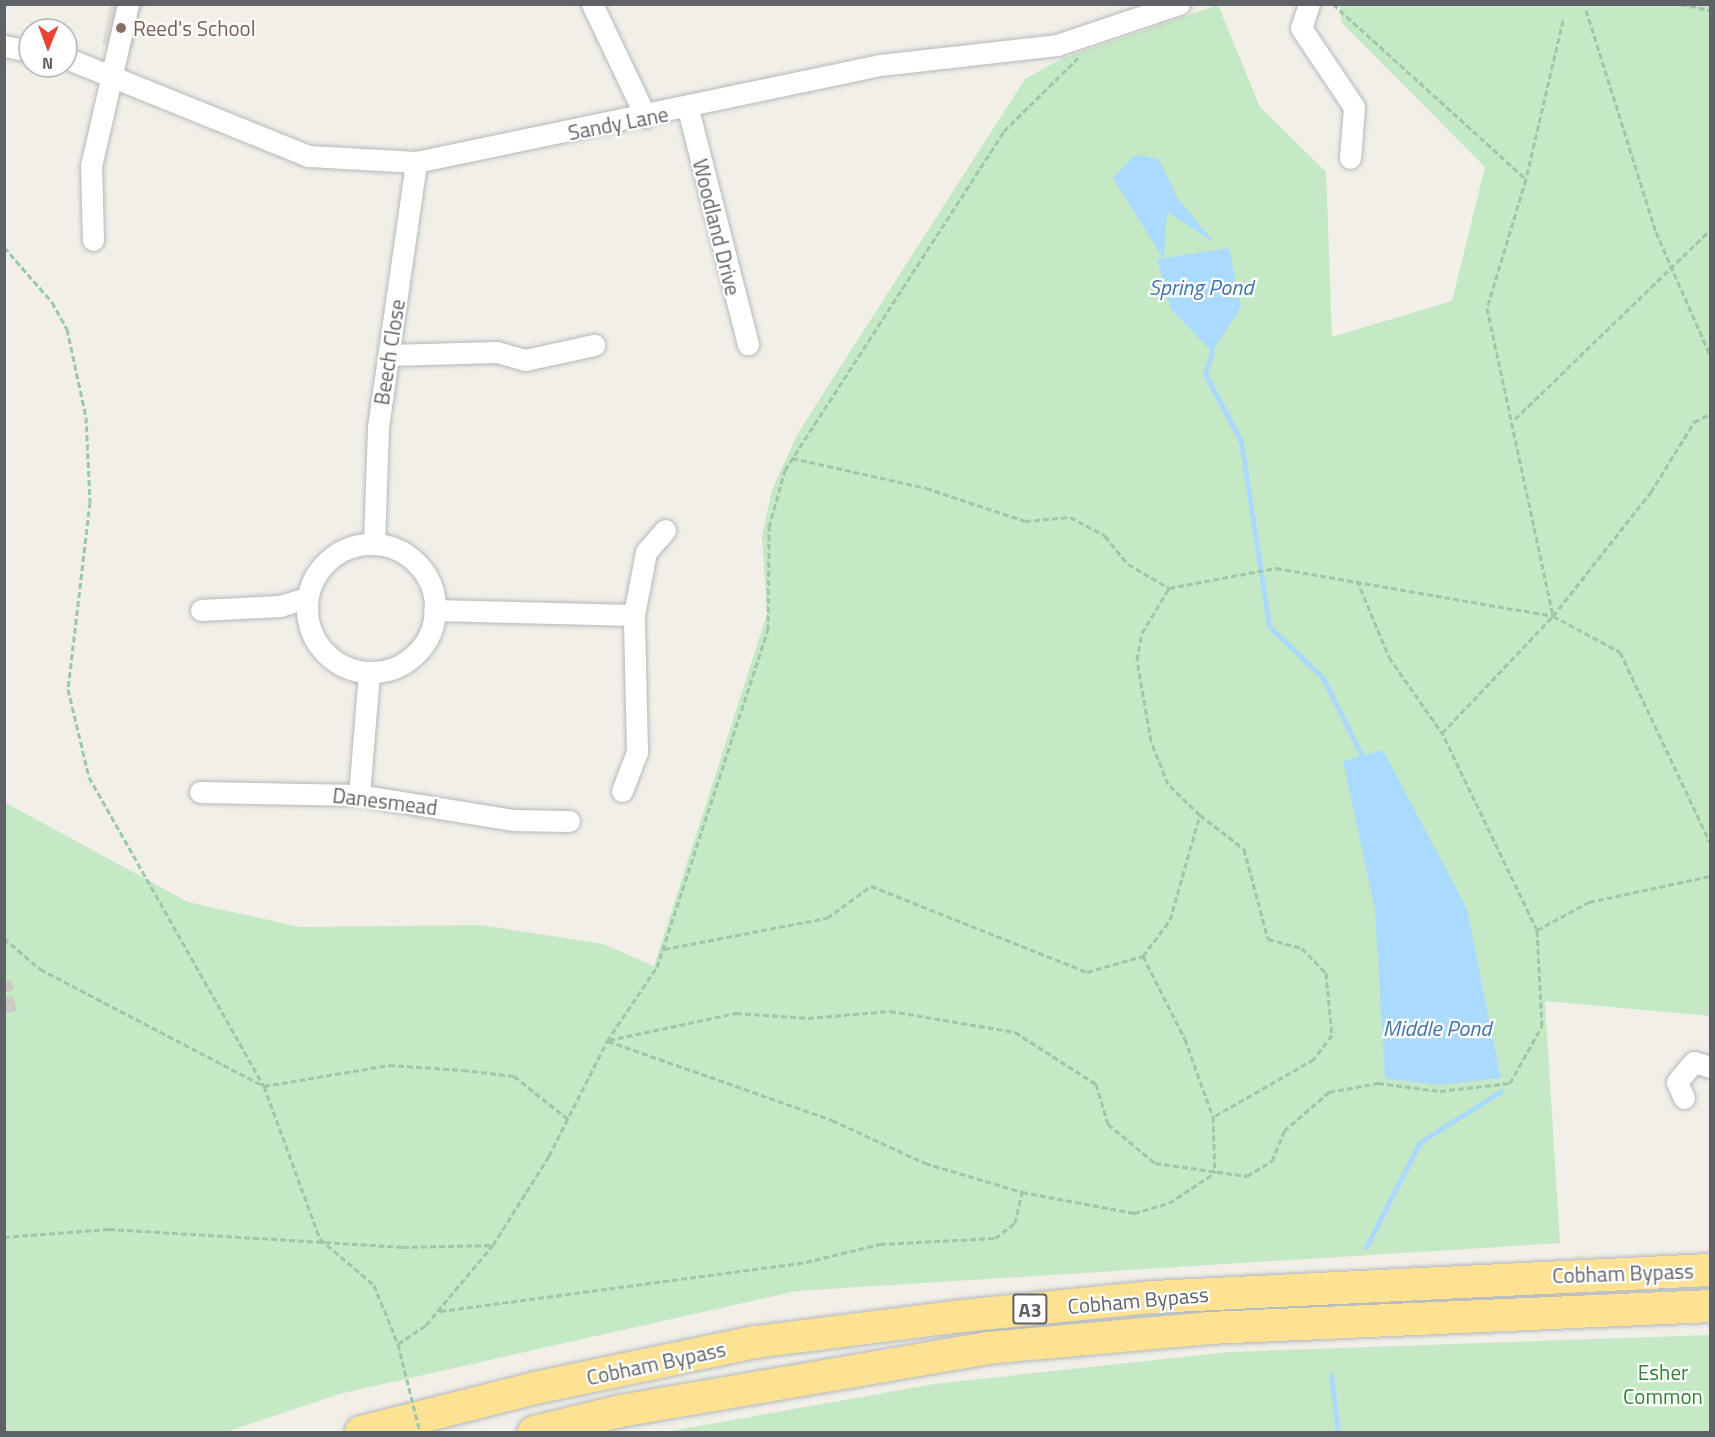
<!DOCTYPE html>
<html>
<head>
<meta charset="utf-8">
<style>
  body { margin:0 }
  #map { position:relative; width:1715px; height:1437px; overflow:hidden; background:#f1efe8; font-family:"Titillium Web",sans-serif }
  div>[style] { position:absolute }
  .education>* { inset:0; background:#e1ded6 }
  .green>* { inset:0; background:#c5e8c5 }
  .water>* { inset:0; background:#aadaff }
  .stream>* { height:5px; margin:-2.5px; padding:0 2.5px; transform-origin:2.5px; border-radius:2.5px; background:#aadaff }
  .building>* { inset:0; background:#cccac5 }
  .path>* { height:3px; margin-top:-1.5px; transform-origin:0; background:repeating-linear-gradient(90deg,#9cc7a9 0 6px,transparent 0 9px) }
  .roads { filter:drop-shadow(0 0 2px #b5b8bc) drop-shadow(0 0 2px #b5b8bc) }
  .minor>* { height:21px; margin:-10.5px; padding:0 10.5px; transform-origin:10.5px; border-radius:10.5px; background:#fff }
  .minor>.ring { margin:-10.5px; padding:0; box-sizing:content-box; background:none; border:21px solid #fff; border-radius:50% }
  .highway>* { height:32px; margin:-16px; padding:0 16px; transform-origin:16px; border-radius:16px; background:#fde293 }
  .path-bridge>* { height:3px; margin-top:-1.5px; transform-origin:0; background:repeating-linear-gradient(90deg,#9cc7a9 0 6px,transparent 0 9px) }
  .dots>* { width:16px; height:16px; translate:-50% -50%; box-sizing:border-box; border:3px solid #fff; border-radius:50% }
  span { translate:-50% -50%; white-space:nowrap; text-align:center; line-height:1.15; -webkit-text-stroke:4.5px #fff; paint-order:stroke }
  .shield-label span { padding:2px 4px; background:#fff; border:2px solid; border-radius:4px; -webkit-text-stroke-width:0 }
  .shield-label { font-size:20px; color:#5f6368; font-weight:700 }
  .education-label { font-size:21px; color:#785e54 }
  .left { translate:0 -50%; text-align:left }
  .street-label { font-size:21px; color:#5f6368 }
  .park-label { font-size:21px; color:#348238 }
  .water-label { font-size:22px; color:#4174aa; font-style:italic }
  .frame { position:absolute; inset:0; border:6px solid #5f6368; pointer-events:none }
  .north { position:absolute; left:18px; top:18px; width:60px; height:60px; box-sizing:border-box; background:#fff; border:2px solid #bfc1c3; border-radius:50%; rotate:181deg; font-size:16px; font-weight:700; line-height:24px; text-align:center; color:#5f6368 }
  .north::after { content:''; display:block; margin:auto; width:21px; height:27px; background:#ea4335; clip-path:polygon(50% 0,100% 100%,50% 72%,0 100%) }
</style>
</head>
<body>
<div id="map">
  <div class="education">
    <i style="clip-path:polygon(110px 5px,147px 5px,140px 10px,133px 49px,102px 45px)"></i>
  </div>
  <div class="green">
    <i style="clip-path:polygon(1218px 5px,1260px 107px,1326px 172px,1332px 337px,1452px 301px,1485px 167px,1341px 22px,1340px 5px,1710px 5px,1710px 1016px,1545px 1001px,1560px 1243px,796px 1291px,343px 1393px,226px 1432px,5px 1432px,4px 802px,188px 902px,300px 927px,481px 925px,603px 944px,654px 966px,767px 614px,762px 536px,772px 490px,798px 433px,1025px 79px,1063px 58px)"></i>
    <i style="clip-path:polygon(1710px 1335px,1710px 1432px,666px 1432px,934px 1384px,1229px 1352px)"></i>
  </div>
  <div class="water">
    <i style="clip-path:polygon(1135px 155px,1159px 159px,1178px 199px,1215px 243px,1167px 212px,1164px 258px,1229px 248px,1241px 307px,1212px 352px,1171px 309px,1157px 259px,1163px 258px,1113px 178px)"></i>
    <i style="clip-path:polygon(1383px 750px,1467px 909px,1501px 1078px,1441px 1085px,1385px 1079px,1375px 910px,1343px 761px)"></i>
  </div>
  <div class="stream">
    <i style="left:1212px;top:352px;width:23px;rotate:108deg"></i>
    <i style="left:1205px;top:374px;width:76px;rotate:61.8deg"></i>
    <i style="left:1241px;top:441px;width:187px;rotate:81.4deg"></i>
    <i style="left:1269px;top:626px;width:75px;rotate:43.9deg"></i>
    <i style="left:1323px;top:678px;width:87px;rotate:63.4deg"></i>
    <i style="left:1366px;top:1247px;width:118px;rotate:-62.8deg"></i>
    <i style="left:1420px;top:1142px;width:96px;rotate:-32.2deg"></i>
    <i style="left:1331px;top:1375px;width:57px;rotate:83deg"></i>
  </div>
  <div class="building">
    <i style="clip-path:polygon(11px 980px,14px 990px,4px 993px,4px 982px)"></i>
    <i style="clip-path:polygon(13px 996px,17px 1011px,4px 1014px,4px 998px)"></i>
  </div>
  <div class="path">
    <i style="left:1333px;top:4px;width:261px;rotate:42.2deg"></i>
    <i style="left:1681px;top:4px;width:30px;rotate:12deg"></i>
    <i style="left:1586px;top:10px;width:233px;rotate:72.5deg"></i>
    <i style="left:1656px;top:232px;width:134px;rotate:66.3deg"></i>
    <i style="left:1563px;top:20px;width:163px;rotate:103.1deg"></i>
    <i style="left:1526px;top:179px;width:135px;rotate:106.8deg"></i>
    <i style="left:1487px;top:308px;width:315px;rotate:77.9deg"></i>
    <i style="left:1553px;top:616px;width:76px;rotate:28.2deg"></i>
    <i style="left:1620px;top:652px;width:210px;rotate:64.7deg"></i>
    <i style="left:4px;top:247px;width:73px;rotate:48.9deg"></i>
    <i style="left:52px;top:302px;width:31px;rotate:61deg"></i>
    <i style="left:67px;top:329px;width:90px;rotate:77.8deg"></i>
    <i style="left:86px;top:417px;width:85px;rotate:87.3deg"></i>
    <i style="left:90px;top:502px;width:188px;rotate:96.7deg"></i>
    <i style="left:68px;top:689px;width:90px;rotate:76.6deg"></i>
    <i style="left:89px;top:777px;width:355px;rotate:60.5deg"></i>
    <i style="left:264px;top:1086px;width:163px;rotate:69.9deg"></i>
    <i style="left:320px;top:1239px;width:71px;rotate:40.4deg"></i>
    <i style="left:374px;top:1285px;width:64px;rotate:67.9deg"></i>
    <i style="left:398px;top:1344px;width:34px;rotate:-34deg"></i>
    <i style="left:426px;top:1325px;width:104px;rotate:-50.1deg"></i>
    <i style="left:493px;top:1245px;width:105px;rotate:-57.8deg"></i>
    <i style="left:549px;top:1156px;width:129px;rotate:-63.2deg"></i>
    <i style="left:607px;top:1041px;width:89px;rotate:-56deg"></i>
    <i style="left:657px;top:967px;width:355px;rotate:-71.8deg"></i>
    <i style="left:768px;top:630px;width:103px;rotate:-89.4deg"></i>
    <i style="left:769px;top:527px;width:59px;rotate:-74.3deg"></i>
    <i style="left:785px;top:470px;width:404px;rotate:-57.1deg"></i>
    <i style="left:1004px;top:131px;width:104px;rotate:-44.6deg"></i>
    <i style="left:1515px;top:419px;width:272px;rotate:-44.1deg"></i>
    <i style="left:792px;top:458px;width:137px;rotate:12.6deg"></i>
    <i style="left:926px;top:488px;width:104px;rotate:18.4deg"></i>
    <i style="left:1025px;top:521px;width:45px;rotate:-5.1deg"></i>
    <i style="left:1070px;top:517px;width:40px;rotate:28deg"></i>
    <i style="left:1105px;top:536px;width:36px;rotate:51deg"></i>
    <i style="left:1128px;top:564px;width:48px;rotate:30.3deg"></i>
    <i style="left:1357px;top:580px;width:83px;rotate:67.4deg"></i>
    <i style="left:1389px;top:657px;width:93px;rotate:55.1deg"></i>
    <i style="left:1200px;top:815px;width:56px;rotate:37.7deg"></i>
    <i style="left:1244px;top:849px;width:93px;rotate:75.1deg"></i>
    <i style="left:1268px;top:939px;width:35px;rotate:15deg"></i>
    <i style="left:1302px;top:948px;width:35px;rotate:46deg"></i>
    <i style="left:1326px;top:973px;width:62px;rotate:84.5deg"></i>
    <i style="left:1332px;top:1035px;width:30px;rotate:127deg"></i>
    <i style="left:1314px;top:1059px;width:116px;rotate:150.1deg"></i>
    <i style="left:1537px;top:930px;width:219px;rotate:-115.7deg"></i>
    <i style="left:1442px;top:733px;width:161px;rotate:-46.5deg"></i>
    <i style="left:1553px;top:616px;width:158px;rotate:-51.7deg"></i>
    <i style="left:1651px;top:492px;width:82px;rotate:-58.4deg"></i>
    <i style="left:1694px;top:422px;width:18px;rotate:-27deg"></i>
    <i style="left:4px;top:938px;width:48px;rotate:40.7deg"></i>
    <i style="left:40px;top:969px;width:253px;rotate:27.6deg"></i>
    <i style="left:264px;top:1086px;width:127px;rotate:-9.5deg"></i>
    <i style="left:389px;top:1065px;width:74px;rotate:3.9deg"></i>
    <i style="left:463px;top:1070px;width:51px;rotate:6.7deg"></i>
    <i style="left:514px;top:1076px;width:69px;rotate:38.5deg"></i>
    <i style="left:664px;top:949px;width:166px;rotate:-10.8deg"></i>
    <i style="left:827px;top:918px;width:54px;rotate:-36deg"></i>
    <i style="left:871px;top:886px;width:232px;rotate:21.7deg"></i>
    <i style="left:1087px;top:972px;width:58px;rotate:-15.9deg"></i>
    <i style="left:1143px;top:956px;width:45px;rotate:-53.1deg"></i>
    <i style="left:1170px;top:920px;width:109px;rotate:-74.1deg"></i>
    <i style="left:1200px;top:815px;width:45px;rotate:-135.9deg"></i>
    <i style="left:1168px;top:784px;width:46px;rotate:-111.6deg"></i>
    <i style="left:1151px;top:741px;width:82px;rotate:-99.8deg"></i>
    <i style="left:1137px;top:660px;width:27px;rotate:-80deg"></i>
    <i style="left:1142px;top:633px;width:52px;rotate:-59deg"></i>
    <i style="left:1169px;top:588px;width:109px;rotate:-10.6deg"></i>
    <i style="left:1276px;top:568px;width:281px;rotate:9.8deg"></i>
    <i style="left:1143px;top:956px;width:93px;rotate:63.2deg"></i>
    <i style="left:1185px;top:1039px;width:83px;rotate:70.3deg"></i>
    <i style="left:1213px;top:1117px;width:56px;rotate:88deg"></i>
    <i style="left:609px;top:1040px;width:130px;rotate:-12deg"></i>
    <i style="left:736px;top:1013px;width:72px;rotate:4deg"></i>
    <i style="left:808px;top:1018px;width:82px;rotate:-4.9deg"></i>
    <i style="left:890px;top:1011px;width:127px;rotate:9.5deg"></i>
    <i style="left:1015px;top:1032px;width:96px;rotate:32.7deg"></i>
    <i style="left:1096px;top:1084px;width:42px;rotate:73.3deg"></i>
    <i style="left:1108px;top:1124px;width:61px;rotate:39.7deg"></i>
    <i style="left:1155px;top:1163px;width:93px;rotate:8deg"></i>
    <i style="left:1247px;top:1176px;width:29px;rotate:-31deg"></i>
    <i style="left:1272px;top:1161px;width:32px;rotate:-68deg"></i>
    <i style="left:1284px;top:1131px;width:60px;rotate:-40.9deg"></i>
    <i style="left:1329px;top:1092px;width:50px;rotate:-10.4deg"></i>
    <i style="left:1378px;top:1083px;width:63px;rotate:7.4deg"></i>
    <i style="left:1440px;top:1091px;width:70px;rotate:-6.5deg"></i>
    <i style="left:1510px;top:1083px;width:65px;rotate:-60.7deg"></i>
    <i style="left:1542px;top:1026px;width:96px;rotate:-93deg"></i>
    <i style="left:1537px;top:930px;width:59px;rotate:-28.3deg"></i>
    <i style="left:1589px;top:902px;width:124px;rotate:-12.1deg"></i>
    <i style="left:608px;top:1041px;width:238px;rotate:19.4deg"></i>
    <i style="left:832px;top:1120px;width:102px;rotate:24.8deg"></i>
    <i style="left:925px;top:1163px;width:101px;rotate:16.6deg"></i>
    <i style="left:1022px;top:1192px;width:114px;rotate:10.6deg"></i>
    <i style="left:1134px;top:1213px;width:36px;rotate:-16deg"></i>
    <i style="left:1169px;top:1203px;width:53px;rotate:-33.4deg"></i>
    <i style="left:4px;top:1237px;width:105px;rotate:-4.4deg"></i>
    <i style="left:109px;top:1229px;width:295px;rotate:3.5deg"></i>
    <i style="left:403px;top:1247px;width:90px;rotate:-1.3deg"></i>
    <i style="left:440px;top:1311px;width:369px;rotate:-7.6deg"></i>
    <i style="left:806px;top:1262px;width:76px;rotate:-13.7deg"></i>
    <i style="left:880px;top:1244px;width:115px;rotate:-3deg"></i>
    <i style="left:995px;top:1238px;width:25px;rotate:-37deg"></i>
    <i style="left:1015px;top:1223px;width:31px;rotate:-77deg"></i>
  </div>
  <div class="roads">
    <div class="minor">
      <i style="left:592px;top:4px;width:125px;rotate:64.5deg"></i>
      <i style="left:1309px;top:4px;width:25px;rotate:108deg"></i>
      <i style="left:1301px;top:28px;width:95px;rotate:56.1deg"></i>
      <i style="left:1354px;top:107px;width:51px;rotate:94.5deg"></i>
      <i style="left:4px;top:46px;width:26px;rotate:11deg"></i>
      <i style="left:66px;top:58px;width:262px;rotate:22deg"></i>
      <i style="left:309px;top:156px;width:107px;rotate:3.2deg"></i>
      <i style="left:416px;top:162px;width:474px;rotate:-11.8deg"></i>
      <i style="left:880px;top:65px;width:178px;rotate:-6.4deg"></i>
      <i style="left:1057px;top:45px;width:129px;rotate:-18.6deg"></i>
      <i style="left:688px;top:109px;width:243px;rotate:75.7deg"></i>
      <i style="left:93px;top:240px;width:74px;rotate:-91.5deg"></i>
      <i style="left:91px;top:166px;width:166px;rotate:-77.1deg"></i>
      <i style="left:389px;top:355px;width:108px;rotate:-1.6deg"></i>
      <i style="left:497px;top:352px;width:29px;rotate:16deg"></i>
      <i style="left:525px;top:360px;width:71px;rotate:-12.3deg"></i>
      <i style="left:374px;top:543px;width:116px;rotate:-88deg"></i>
      <i style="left:378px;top:427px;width:268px;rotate:-81.8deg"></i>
      <i class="ring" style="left:307px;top:544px;width:107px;height:107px"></i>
      <i style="left:201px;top:610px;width:79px;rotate:-2.9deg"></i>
      <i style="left:280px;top:606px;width:28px;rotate:-17deg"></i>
      <i style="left:434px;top:610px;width:200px;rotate:1.4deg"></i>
      <i style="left:622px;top:791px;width:42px;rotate:-69deg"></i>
      <i style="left:637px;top:752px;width:137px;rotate:-91.3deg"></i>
      <i style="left:634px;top:615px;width:64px;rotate:-79.2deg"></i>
      <i style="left:646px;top:552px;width:29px;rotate:-49deg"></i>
      <i style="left:200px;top:792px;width:159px;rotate:1.1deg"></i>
      <i style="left:359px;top:795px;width:157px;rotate:9.2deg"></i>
      <i style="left:514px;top:820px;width:55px;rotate:1deg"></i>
      <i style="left:359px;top:795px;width:122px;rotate:-85.3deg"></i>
      <i style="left:1684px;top:1098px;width:17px;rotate:-114deg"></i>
      <i style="left:1677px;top:1082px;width:26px;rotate:-50deg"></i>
      <i style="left:1694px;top:1062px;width:17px;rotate:17deg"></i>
    </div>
    <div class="highway">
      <i style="left:361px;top:1432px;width:179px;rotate:-14.2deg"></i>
      <i style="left:535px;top:1388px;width:226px;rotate:-11.8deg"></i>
      <i style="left:756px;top:1342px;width:208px;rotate:-7.2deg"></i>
      <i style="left:962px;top:1316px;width:192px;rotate:-5.7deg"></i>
      <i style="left:1153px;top:1297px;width:558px;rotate:-2.78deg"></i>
      <i style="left:534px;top:1432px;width:89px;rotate:-13.7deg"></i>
      <i style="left:620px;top:1411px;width:372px;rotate:-9.7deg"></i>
      <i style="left:987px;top:1348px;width:223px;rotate:-5.1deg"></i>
      <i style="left:1209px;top:1328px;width:501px;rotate:-2.51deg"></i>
    </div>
  </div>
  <div class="path-bridge">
    <i style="left:398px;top:1344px;width:91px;rotate:76deg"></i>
  </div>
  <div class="dots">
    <i style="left:121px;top:28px;background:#8d6e63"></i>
  </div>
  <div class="shield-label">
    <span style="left:1030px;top:1309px">A3</span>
  </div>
  <div class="education-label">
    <span class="left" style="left:133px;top:28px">Reed's School</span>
  </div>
  <div class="street-label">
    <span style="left:618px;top:123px;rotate:-11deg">Sandy Lane</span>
    <span style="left:717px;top:227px;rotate:76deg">Woodland Drive</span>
    <span style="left:389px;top:352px;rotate:-81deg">Beech Close</span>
    <span style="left:385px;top:801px;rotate:7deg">Danesmead</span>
    <span style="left:1623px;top:1273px;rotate:-2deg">Cobham Bypass</span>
    <span style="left:1138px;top:1300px;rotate:-5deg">Cobham Bypass</span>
    <span style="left:656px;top:1363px;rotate:-12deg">Cobham Bypass</span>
  </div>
  <div class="park-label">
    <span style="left:1663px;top:1384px">Esher<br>Common</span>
  </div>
  <div class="water-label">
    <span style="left:1201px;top:288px">Spring Pond</span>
    <span style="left:1437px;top:1029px">Middle Pond</span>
  </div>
  <div class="frame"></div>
  <div class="north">N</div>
</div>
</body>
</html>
